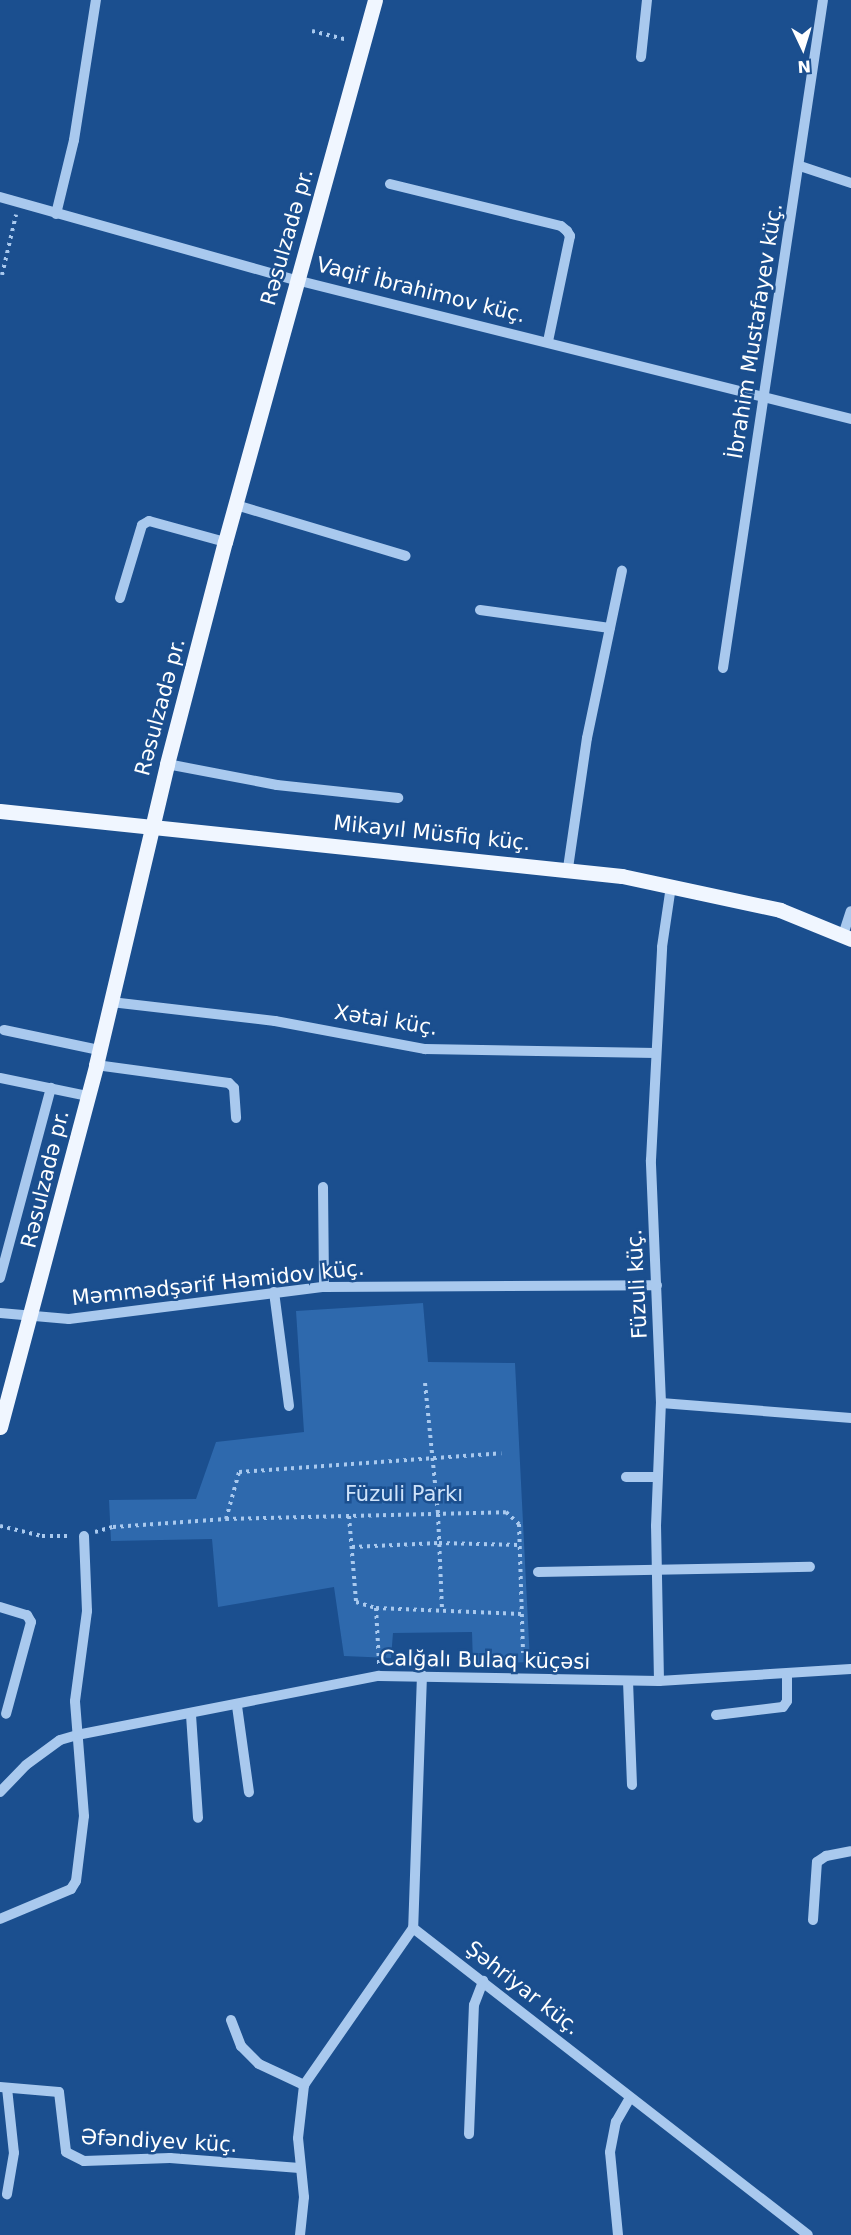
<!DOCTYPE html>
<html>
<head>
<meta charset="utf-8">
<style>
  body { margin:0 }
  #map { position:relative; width:851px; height:2235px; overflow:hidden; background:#1b4f8f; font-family:"DejaVu Sans",sans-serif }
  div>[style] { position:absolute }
  .green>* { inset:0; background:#2e69ad }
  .path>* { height:4px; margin-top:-2px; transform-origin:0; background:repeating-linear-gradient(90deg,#a9c9ee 0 3px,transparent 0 7.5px) }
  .minor>* { height:10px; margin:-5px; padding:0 5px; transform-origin:5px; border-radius:5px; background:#a9c9ee }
  .major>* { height:15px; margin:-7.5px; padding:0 7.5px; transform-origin:7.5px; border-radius:7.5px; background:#f0f6ff }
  span { translate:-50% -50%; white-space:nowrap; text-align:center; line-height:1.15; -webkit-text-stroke:5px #1b4f8f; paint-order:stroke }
  .street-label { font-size:21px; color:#fff }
  .park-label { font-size:21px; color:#cfe3fa }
  .north { position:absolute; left:773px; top:18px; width:60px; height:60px; -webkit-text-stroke:4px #1b4f8f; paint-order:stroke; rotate:176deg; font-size:16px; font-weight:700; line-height:24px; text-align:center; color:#fff }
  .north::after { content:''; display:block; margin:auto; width:21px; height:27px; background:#fff; clip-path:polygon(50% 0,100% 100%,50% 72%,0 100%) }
</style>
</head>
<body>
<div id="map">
  <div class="green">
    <i style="clip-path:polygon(423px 1303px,428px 1362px,515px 1363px,530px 1662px,473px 1664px,472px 1632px,393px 1633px,391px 1658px,344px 1656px,334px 1587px,218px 1607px,212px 1539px,111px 1541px,109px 1500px,196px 1499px,216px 1442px,304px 1432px,296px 1311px)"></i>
  </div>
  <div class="path">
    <i style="left:312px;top:31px;width:36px;rotate:14deg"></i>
    <i style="left:2px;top:275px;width:62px;rotate:-76.9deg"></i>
    <i style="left:425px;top:1383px;width:132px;rotate:84.3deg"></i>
    <i style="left:438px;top:1514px;width:97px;rotate:87.6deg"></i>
    <i style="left:349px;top:1516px;width:86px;rotate:85.3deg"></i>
    <i style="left:356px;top:1602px;width:21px;rotate:17deg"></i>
    <i style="left:376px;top:1608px;width:146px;rotate:2.4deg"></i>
    <i style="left:226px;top:1519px;width:49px;rotate:-74.5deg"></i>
    <i style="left:239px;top:1472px;width:263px;rotate:-4.1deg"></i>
    <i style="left:0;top:1526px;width:43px;rotate:13.4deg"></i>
    <i style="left:42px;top:1536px;width:28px"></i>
    <i style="left:95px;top:1532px;width:19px;rotate:-16deg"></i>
    <i style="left:113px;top:1527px;width:113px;rotate:-4deg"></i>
    <i style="left:226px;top:1519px;width:280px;rotate:-1.4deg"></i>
    <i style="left:506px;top:1512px;width:18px;rotate:43deg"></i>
    <i style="left:519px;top:1524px;width:129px;rotate:88.2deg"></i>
    <i style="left:352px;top:1547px;width:87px;rotate:-2.6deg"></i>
    <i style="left:439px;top:1543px;width:81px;rotate:1.4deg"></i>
    <i style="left:376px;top:1608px;width:56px;rotate:86.9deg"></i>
  </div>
  <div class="minor">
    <i style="left:641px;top:57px;width:57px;rotate:-84deg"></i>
    <i style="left:800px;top:166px;width:54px;rotate:18.4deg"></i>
    <i style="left:390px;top:184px;width:176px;rotate:13.8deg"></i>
    <i style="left:561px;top:226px;width:8px;rotate:40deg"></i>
    <i style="left:567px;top:231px;width:6px;rotate:59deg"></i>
    <i style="left:570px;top:236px;width:107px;rotate:101.8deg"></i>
    <i style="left:0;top:197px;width:307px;rotate:15.7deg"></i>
    <i style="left:296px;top:280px;width:572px;rotate:14.06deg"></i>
    <i style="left:56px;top:214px;width:76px;rotate:-76.3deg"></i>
    <i style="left:74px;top:140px;width:142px;rotate:-81.1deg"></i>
    <i style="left:236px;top:505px;width:177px;rotate:16.7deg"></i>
    <i style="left:120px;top:598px;width:76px;rotate:-73.2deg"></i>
    <i style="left:142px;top:525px;width:8px;rotate:-30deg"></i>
    <i style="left:149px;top:521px;width:79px;rotate:15.4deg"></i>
    <i style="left:480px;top:610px;width:131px;rotate:7.9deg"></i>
    <i style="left:723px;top:668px;width:675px;rotate:-81.49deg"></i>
    <i style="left:167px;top:764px;width:112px;rotate:10.8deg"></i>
    <i style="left:277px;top:785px;width:122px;rotate:6.1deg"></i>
    <i style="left:568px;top:868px;width:131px;rotate:-81.7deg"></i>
    <i style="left:587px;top:738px;width:171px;rotate:-78.2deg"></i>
    <i style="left:843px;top:935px;width:25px;rotate:-72deg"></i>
    <i style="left:111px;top:1002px;width:165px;rotate:6.6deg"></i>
    <i style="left:275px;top:1021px;width:153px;rotate:10.6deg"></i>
    <i style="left:425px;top:1049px;width:231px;rotate:1deg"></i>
    <i style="left:4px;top:1030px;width:97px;rotate:11.9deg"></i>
    <i style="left:96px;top:1065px;width:134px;rotate:7.7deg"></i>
    <i style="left:229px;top:1083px;width:7px;rotate:45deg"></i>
    <i style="left:234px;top:1088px;width:30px;rotate:86deg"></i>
    <i style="left:0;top:1078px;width:90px;rotate:11.6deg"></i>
    <i style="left:323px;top:1187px;width:100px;rotate:89.4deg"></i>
    <i style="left:0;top:1278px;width:197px;rotate:-75deg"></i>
    <i style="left:274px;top:1292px;width:115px;rotate:82.5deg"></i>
    <i style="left:0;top:1313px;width:69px;rotate:5deg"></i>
    <i style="left:69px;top:1319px;width:257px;rotate:-7.2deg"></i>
    <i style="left:324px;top:1287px;width:333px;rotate:-0.3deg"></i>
    <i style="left:661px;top:1403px;width:191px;rotate:4.5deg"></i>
    <i style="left:626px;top:1477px;width:31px"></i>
    <i style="left:538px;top:1572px;width:272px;rotate:-1.1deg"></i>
    <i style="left:0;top:1607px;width:28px;rotate:17deg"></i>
    <i style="left:27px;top:1615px;width:8px;rotate:60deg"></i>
    <i style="left:31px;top:1622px;width:95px;rotate:105.2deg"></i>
    <i style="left:422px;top:1675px;width:253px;rotate:92deg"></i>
    <i style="left:413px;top:1928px;width:500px;rotate:37.85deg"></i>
    <i style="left:628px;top:1681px;width:104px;rotate:87.8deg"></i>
    <i style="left:659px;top:1681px;width:155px;rotate:-91.1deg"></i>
    <i style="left:656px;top:1526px;width:123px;rotate:-87.7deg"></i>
    <i style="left:661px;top:1403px;width:243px;rotate:-92.4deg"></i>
    <i style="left:651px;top:1160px;width:213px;rotate:-87deg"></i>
    <i style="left:662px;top:947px;width:62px;rotate:-81.6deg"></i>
    <i style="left:237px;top:1706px;width:87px;rotate:82.1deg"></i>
    <i style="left:191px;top:1715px;width:103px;rotate:86.1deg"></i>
    <i style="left:716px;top:1715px;width:67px;rotate:-6.8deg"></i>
    <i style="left:783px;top:1707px;width:7px;rotate:-56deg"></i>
    <i style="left:787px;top:1701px;width:27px;rotate:-90deg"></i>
    <i style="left:0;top:1792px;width:37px;rotate:-46deg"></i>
    <i style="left:26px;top:1765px;width:42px;rotate:-36.3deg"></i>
    <i style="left:60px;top:1740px;width:18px;rotate:-16deg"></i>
    <i style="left:77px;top:1735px;width:308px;rotate:-11.1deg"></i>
    <i style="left:379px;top:1676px;width:280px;rotate:1deg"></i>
    <i style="left:659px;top:1681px;width:192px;rotate:-3.6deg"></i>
    <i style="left:0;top:1919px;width:77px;rotate:-22.9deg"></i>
    <i style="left:71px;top:1889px;width:9px;rotate:-58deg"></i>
    <i style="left:76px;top:1881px;width:65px;rotate:-83deg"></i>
    <i style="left:84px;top:1816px;width:115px;rotate:-94.5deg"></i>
    <i style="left:75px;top:1701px;width:91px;rotate:-82.4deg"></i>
    <i style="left:87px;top:1611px;width:75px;rotate:-92.3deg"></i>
    <i style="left:813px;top:1920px;width:58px;rotate:-86.1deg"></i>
    <i style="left:817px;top:1862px;width:11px;rotate:-34deg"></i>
    <i style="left:826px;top:1856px;width:25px;rotate:-11deg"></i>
    <i style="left:231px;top:2020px;width:28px;rotate:69deg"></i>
    <i style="left:241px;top:2046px;width:25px;rotate:45deg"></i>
    <i style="left:259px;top:2064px;width:50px;rotate:25deg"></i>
    <i style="left:0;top:2087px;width:59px;rotate:4.8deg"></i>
    <i style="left:59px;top:2092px;width:60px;rotate:83.3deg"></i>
    <i style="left:66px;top:2152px;width:20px;rotate:27deg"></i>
    <i style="left:84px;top:2161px;width:86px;rotate:-2deg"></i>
    <i style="left:170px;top:2158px;width:130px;rotate:4.4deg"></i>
    <i style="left:7px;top:2088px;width:65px;rotate:83.9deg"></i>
    <i style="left:14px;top:2153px;width:42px;rotate:99.7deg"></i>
    <i style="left:469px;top:2134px;width:129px;rotate:-87.8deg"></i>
    <i style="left:474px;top:2005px;width:26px;rotate:-69deg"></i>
    <i style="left:300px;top:2235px;width:38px;rotate:-84deg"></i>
    <i style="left:304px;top:2197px;width:59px;rotate:-95.8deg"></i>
    <i style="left:298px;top:2138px;width:53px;rotate:-83.5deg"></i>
    <i style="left:304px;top:2085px;width:191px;rotate:-55.2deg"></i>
    <i style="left:618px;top:2235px;width:83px;rotate:-95.5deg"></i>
    <i style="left:610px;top:2152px;width:31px;rotate:-79deg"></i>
    <i style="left:616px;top:2122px;width:28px;rotate:-60deg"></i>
  </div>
  <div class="major">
    <i style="left:0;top:811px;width:625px;rotate:5.97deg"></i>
    <i style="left:622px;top:876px;width:162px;rotate:12.1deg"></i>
    <i style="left:780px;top:910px;width:77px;rotate:22.2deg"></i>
    <i style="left:0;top:1427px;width:375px;rotate:-75.1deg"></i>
    <i style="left:96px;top:1065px;width:309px;rotate:-76.7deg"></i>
    <i style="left:167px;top:764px;width:229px;rotate:-75.4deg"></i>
    <i style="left:225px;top:542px;width:562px;rotate:-74.53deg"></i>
  </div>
  <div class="street-label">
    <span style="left:287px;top:237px;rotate:-74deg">Rəsulzadə pr.</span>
    <span style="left:421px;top:290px;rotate:14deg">Vaqif İbrahimov küç.</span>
    <span style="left:755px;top:331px;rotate:-81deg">İbrahim Mustafayev küç.</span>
    <span style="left:160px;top:707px;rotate:-75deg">Rəsulzadə pr.</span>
    <span style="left:432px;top:833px;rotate:6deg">Mikayıl Müsfiq küç.</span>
    <span style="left:386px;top:1020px;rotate:9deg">Xətai küç.</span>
    <span style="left:45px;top:1179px;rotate:-76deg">Rəsulzadə pr.</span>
    <span style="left:218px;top:1283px;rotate:-6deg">Məmmədşərif Həmidov küç.</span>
    <span style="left:637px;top:1284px;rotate:-93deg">Füzuli küç.</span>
    <span style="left:485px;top:1660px;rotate:1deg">Calğalı Bulaq küçəsi</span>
    <span style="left:523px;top:1988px;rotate:38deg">Şəhriyar küç.</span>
    <span style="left:159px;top:2141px;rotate:3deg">Əfəndiyev küç.</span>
  </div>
  <div class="park-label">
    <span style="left:404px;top:1494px">Füzuli Parkı</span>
  </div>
  <div class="north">N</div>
</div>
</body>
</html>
